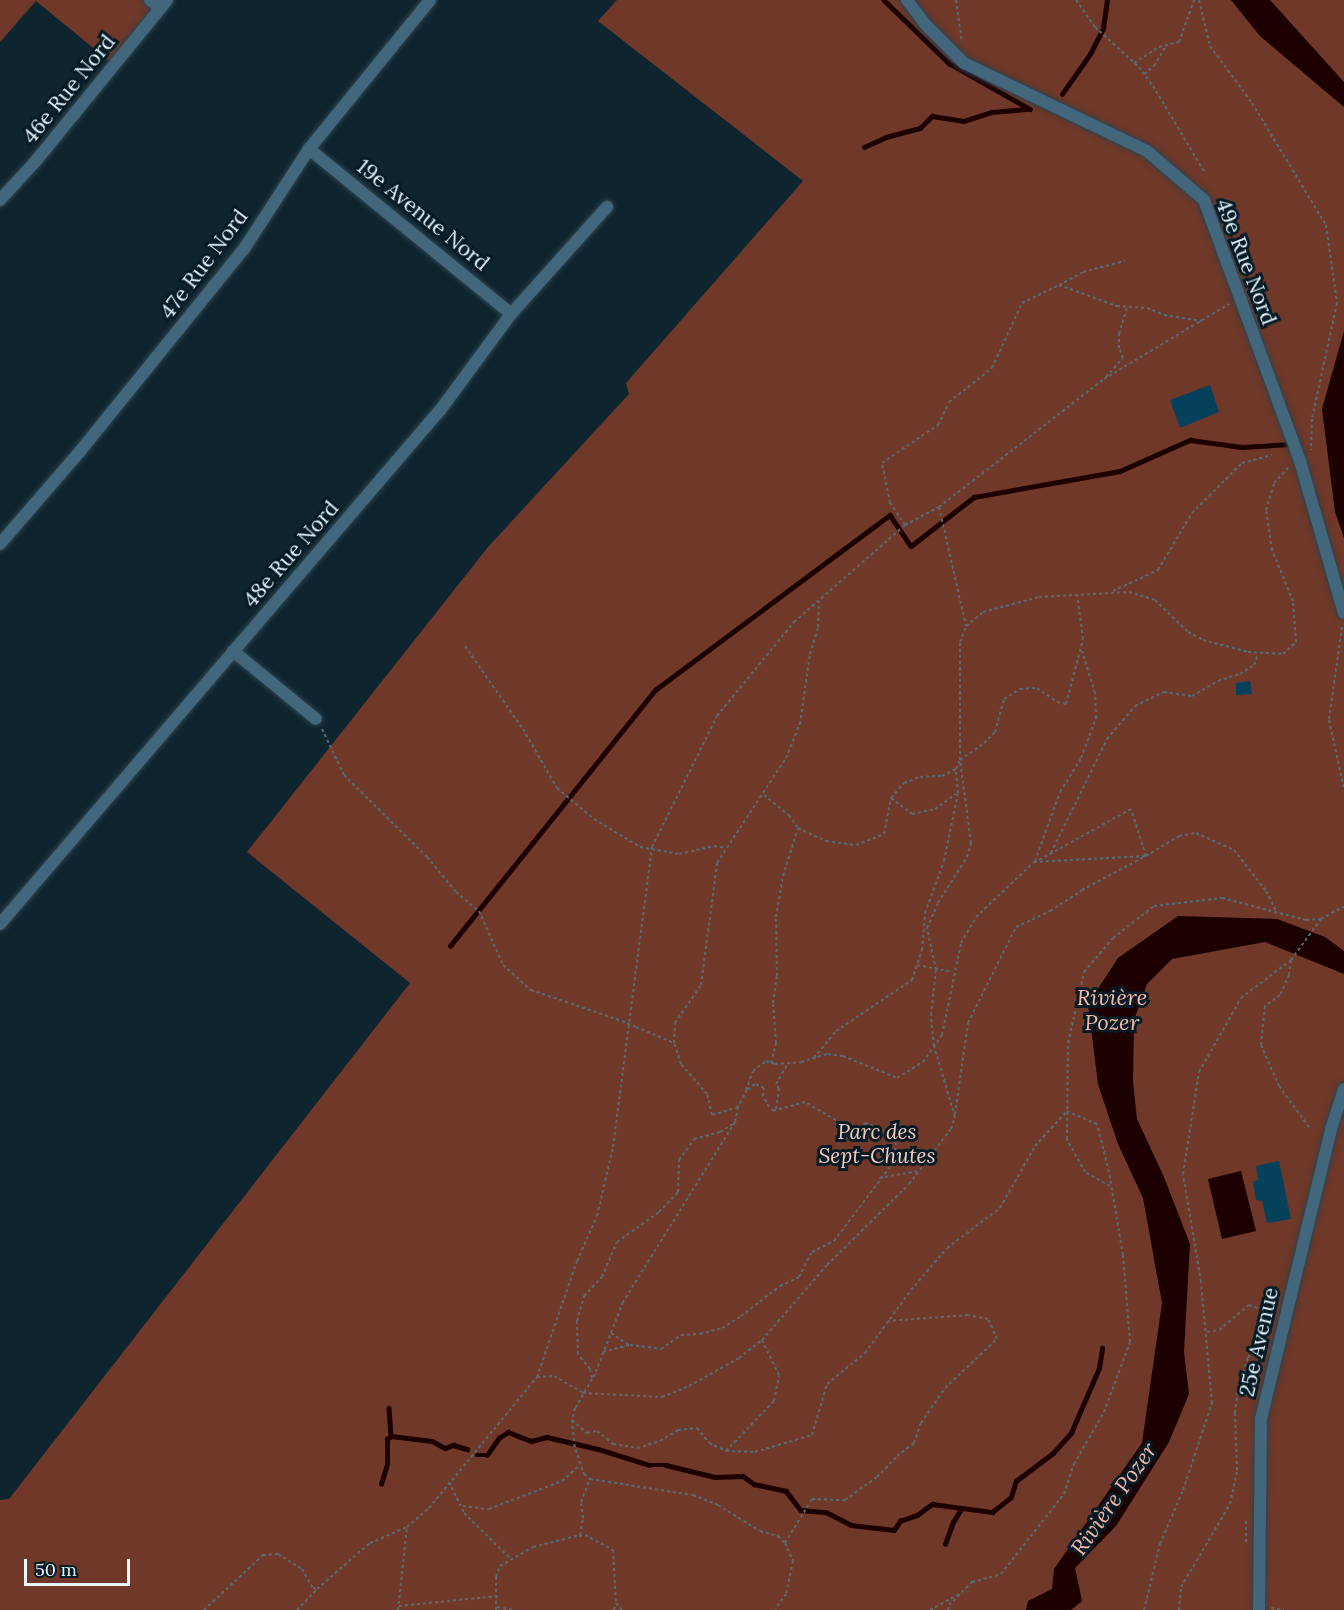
<!DOCTYPE html>
<html>
<head>
<meta charset="utf-8">
<style>
  body { margin:0 }
  #map { position:relative; width:1344px; height:1610px; overflow:hidden; background:#0e2530; font-family:Lora,serif }
  div>[style] { position:absolute }
  .green>* { inset:0; background:#6f3828 }
  .water>* { inset:0; background:#1d0000 }
  .stream>* { height:4.5px; margin:-2.25px; padding:0 2.25px; transform-origin:2.25px; border-radius:2.25px; background:#1d0000 }
  .building>* { inset:0; background:#05415a }
  .path>* { height:2px; margin-top:-1px; transform-origin:0; background:repeating-linear-gradient(90deg,#576b75 0 3px,transparent 0 6px) }
  .roads { filter:drop-shadow(0 0 2px #2d424d) drop-shadow(0 0 2px #2d424d) }
  .minor>* { height:12px; margin:-6px; padding:0 6px; transform-origin:6px; border-radius:6px; background:#42667b }
  .path-bridge>* { height:2px; margin-top:-1px; transform-origin:0; background:repeating-linear-gradient(90deg,#576b75 0 3px,transparent 0 6px) }
  span { translate:-50% -50%; white-space:nowrap; text-align:center; line-height:1.15; -webkit-text-stroke:6px #051b26; paint-order:stroke }
  .street-label { font-size:21px; color:#e8f6fe }
  .park-label { font-size:21px; color:#fac9bb; font-style:italic }
  .water-label { font-size:22px; color:#fdb6a1; font-style:italic }
  .scale { position:absolute; left:24px; top:1559px; width:106px; height:27px; box-sizing:border-box; border:3px solid #e8f6fe; border-top:0; padding-left:8px; font-size:18px; line-height:21px; white-space:nowrap; color:#e8f6fe; -webkit-text-stroke:4px #051b26; paint-order:stroke }
</style>
</head>
<body>
<div id="map">
  <div class="green">
    <i style="clip-path:polygon(0 0,150px 0,160px 8px,114px 65px,36px 1px,0 42px)"></i>
    <i style="clip-path:polygon(617px 0,1344px 0,1344px 1610px,0 1610px,0 1500px,9px 1499px,410px 983px,247px 852px,488px 547px,629px 394px,626px 383px,803px 181px,598px 21px)"></i>
  </div>
  <div class="water">
    <i style="clip-path:polygon(1231px 0,1270px 0,1344px 82px,1344px 107px,1260px 36px)"></i>
    <i style="clip-path:polygon(1344px 331px,1344px 538px,1335px 512px,1322px 409px)"></i>
    <i style="clip-path:polygon(1178px 916px,1277px 919px,1325px 937px,1344px 951px,1344px 974px,1265px 942px,1172px 959px,1147px 984px,1134px 1020px,1133px 1082px,1137px 1119px,1164px 1177px,1190px 1244px,1184px 1352px,1189px 1394px,1169px 1442px,1116px 1526px,1075px 1568px,1082px 1601px,1071px 1610px,1026px 1610px,1028px 1601px,1052px 1589px,1054px 1569px,1142px 1443px,1162px 1303px,1143px 1198px,1118px 1144px,1098px 1084px,1088px 1004px,1118px 958px)"></i>
    <i style="clip-path:polygon(1241px 1171px,1256px 1231px,1222px 1239px,1208px 1179px)"></i>
  </div>
  <div class="stream">
    <i style="left:884px;top:0;width:91px;rotate:44.1deg"></i>
    <i style="left:949px;top:63px;width:93px;rotate:29.6deg"></i>
    <i style="left:1062px;top:94px;width:49px;rotate:-55deg"></i>
    <i style="left:1090px;top:54px;width:29px;rotate:-63deg"></i>
    <i style="left:1103px;top:28px;width:28px;rotate:-82deg"></i>
    <i style="left:864px;top:147px;width:24px;rotate:-24deg"></i>
    <i style="left:886px;top:137px;width:35px;rotate:-15deg"></i>
    <i style="left:920px;top:128px;width:17px;rotate:-45deg"></i>
    <i style="left:932px;top:116px;width:32px;rotate:9deg"></i>
    <i style="left:964px;top:121px;width:29px;rotate:-18deg"></i>
    <i style="left:992px;top:112px;width:36px;rotate:-5deg"></i>
    <i style="left:450px;top:946px;width:328px;rotate:-51.3deg"></i>
    <i style="left:655px;top:690px;width:293px;rotate:-36.7deg"></i>
    <i style="left:890px;top:515px;width:37px;rotate:56deg"></i>
    <i style="left:911px;top:546px;width:80px;rotate:-37.9deg"></i>
    <i style="left:974px;top:497px;width:148px;rotate:-10.1deg"></i>
    <i style="left:1120px;top:471px;width:77px;rotate:-23.9deg"></i>
    <i style="left:1190px;top:440px;width:52px;rotate:7.7deg"></i>
    <i style="left:1242px;top:447px;width:49px;rotate:-3.5deg"></i>
    <i style="left:389px;top:1408px;width:28px;rotate:86deg"></i>
    <i style="left:477px;top:1455px;width:10px"></i>
    <i style="left:487px;top:1455px;width:21px;rotate:-55deg"></i>
    <i style="left:499px;top:1438px;width:11px;rotate:-34deg"></i>
    <i style="left:508px;top:1432px;width:25px;rotate:21deg"></i>
    <i style="left:531px;top:1441px;width:16px;rotate:-14deg"></i>
    <i style="left:547px;top:1437px;width:52px;rotate:13.2deg"></i>
    <i style="left:598px;top:1449px;width:53px;rotate:17.4deg"></i>
    <i style="left:649px;top:1465px;width:17px"></i>
    <i style="left:666px;top:1465px;width:50px;rotate:13.8deg"></i>
    <i style="left:715px;top:1477px;width:28px;rotate:-2deg"></i>
    <i style="left:743px;top:1476px;width:14px;rotate:36deg"></i>
    <i style="left:754px;top:1484px;width:33px;rotate:12deg"></i>
    <i style="left:786px;top:1491px;width:24px;rotate:52deg"></i>
    <i style="left:801px;top:1510px;width:25px;rotate:5deg"></i>
    <i style="left:826px;top:1512px;width:28px;rotate:27deg"></i>
    <i style="left:851px;top:1525px;width:43px;rotate:6.6deg"></i>
    <i style="left:894px;top:1530px;width:11px;rotate:-56deg"></i>
    <i style="left:900px;top:1521px;width:18px;rotate:-19deg"></i>
    <i style="left:917px;top:1515px;width:19px;rotate:-36deg"></i>
    <i style="left:932px;top:1504px;width:61px;rotate:7.6deg"></i>
    <i style="left:992px;top:1512px;width:24px;rotate:-38deg"></i>
    <i style="left:1011px;top:1497px;width:17px;rotate:-73deg"></i>
    <i style="left:1016px;top:1481px;width:46px;rotate:-37.1deg"></i>
    <i style="left:1053px;top:1453px;width:27px;rotate:-48deg"></i>
    <i style="left:1071px;top:1433px;width:71px;rotate:-66.7deg"></i>
    <i style="left:1099px;top:1368px;width:20px;rotate:-81deg"></i>
    <i style="left:381px;top:1484px;width:21px;rotate:-73deg"></i>
    <i style="left:387px;top:1464px;width:25px;rotate:-90deg"></i>
    <i style="left:387px;top:1439px;width:5px;rotate:-37deg"></i>
    <i style="left:391px;top:1436px;width:41px;rotate:7deg"></i>
    <i style="left:432px;top:1441px;width:15px;rotate:28deg"></i>
    <i style="left:445px;top:1448px;width:9px;rotate:-21deg"></i>
    <i style="left:453px;top:1445px;width:15px;rotate:16deg"></i>
    <i style="left:945px;top:1544px;width:23px;rotate:-70deg"></i>
    <i style="left:953px;top:1522px;width:15px;rotate:-58deg"></i>
  </div>
  <div class="building">
    <i style="clip-path:polygon(1210px 385px,1219px 412px,1180px 428px,1170px 400px)"></i>
    <i style="clip-path:polygon(1250px 681px,1252px 694px,1236px 695px,1236px 683px)"></i>
    <i style="clip-path:polygon(1279px 1161px,1291px 1219px,1267px 1223px,1262px 1201px,1256px 1200px,1253px 1182px,1258px 1180px,1256px 1166px)"></i>
  </div>
  <div class="path">
    <i style="left:956px;top:0;width:42px;rotate:81.9deg"></i>
    <i style="left:1076px;top:0;width:33px;rotate:55deg"></i>
    <i style="left:1095px;top:27px;width:59px;rotate:42.3deg"></i>
    <i style="left:1139px;top:67px;width:24px;rotate:54deg"></i>
    <i style="left:1153px;top:86px;width:101px;rotate:59.1deg"></i>
    <i style="left:1199px;top:0;width:47px;rotate:76.6deg"></i>
    <i style="left:1210px;top:46px;width:71px;rotate:53.6deg"></i>
    <i style="left:1252px;top:103px;width:143px;rotate:58.8deg"></i>
    <i style="left:1326px;top:225px;width:79px;rotate:82deg"></i>
    <i style="left:1337px;top:303px;width:119px;rotate:102.2deg"></i>
    <i style="left:1312px;top:419px;width:31px;rotate:92deg"></i>
    <i style="left:1134px;top:63px;width:30px;rotate:-33deg"></i>
    <i style="left:1159px;top:47px;width:21px;rotate:-14deg"></i>
    <i style="left:1179px;top:42px;width:45px;rotate:-70.3deg"></i>
    <i style="left:1144px;top:74px;width:13px;rotate:-39deg"></i>
    <i style="left:1154px;top:66px;width:23px;rotate:-59deg"></i>
    <i style="left:1059px;top:285px;width:27px;rotate:-28deg"></i>
    <i style="left:1083px;top:272px;width:43px;rotate:-14.7deg"></i>
    <i style="left:1106px;top:377px;width:25px;rotate:-48deg"></i>
    <i style="left:1123px;top:358px;width:11px;rotate:-112deg"></i>
    <i style="left:1119px;top:348px;width:14px;rotate:-90deg"></i>
    <i style="left:1119px;top:334px;width:27px;rotate:-73deg"></i>
    <i style="left:939px;top:507px;width:122px;rotate:77.2deg"></i>
    <i style="left:905px;top:525px;width:27px;rotate:-124deg"></i>
    <i style="left:890px;top:503px;width:41px;rotate:-101.3deg"></i>
    <i style="left:882px;top:463px;width:68px;rotate:-34.2deg"></i>
    <i style="left:938px;top:425px;width:25px;rotate:-64deg"></i>
    <i style="left:949px;top:402px;width:55px;rotate:-38.3deg"></i>
    <i style="left:992px;top:368px;width:72px;rotate:-65.2deg"></i>
    <i style="left:1022px;top:303px;width:41px;rotate:-25.9deg"></i>
    <i style="left:1059px;top:285px;width:62px;rotate:19.9deg"></i>
    <i style="left:1117px;top:306px;width:30px;rotate:4deg"></i>
    <i style="left:1147px;top:308px;width:18px;rotate:22deg"></i>
    <i style="left:1164px;top:315px;width:38px;rotate:9deg"></i>
    <i style="left:1113px;top:591px;width:50px;rotate:-25deg"></i>
    <i style="left:1158px;top:570px;width:66px;rotate:-59.2deg"></i>
    <i style="left:1192px;top:513px;width:71px;rotate:-45deg"></i>
    <i style="left:1242px;top:463px;width:31px;rotate:-15deg"></i>
    <i style="left:1342px;top:627px;width:94px;rotate:98deg"></i>
    <i style="left:1329px;top:720px;width:71px;rotate:77.7deg"></i>
    <i style="left:465px;top:646px;width:101px;rotate:55.1deg"></i>
    <i style="left:523px;top:729px;width:68px;rotate:60deg"></i>
    <i style="left:557px;top:788px;width:48px;rotate:40deg"></i>
    <i style="left:594px;top:819px;width:54px;rotate:31.3deg"></i>
    <i style="left:640px;top:847px;width:40px;rotate:10deg"></i>
    <i style="left:679px;top:854px;width:36px;rotate:-13deg"></i>
    <i style="left:714px;top:846px;width:12px;rotate:9deg"></i>
    <i style="left:322px;top:729px;width:51px;rotate:64.4deg"></i>
    <i style="left:344px;top:775px;width:117px;rotate:44.7deg"></i>
    <i style="left:427px;top:857px;width:45px;rotate:50.4deg"></i>
    <i style="left:456px;top:892px;width:30px;rotate:40deg"></i>
    <i style="left:479px;top:911px;width:59px;rotate:66deg"></i>
    <i style="left:503px;top:965px;width:38px;rotate:42deg"></i>
    <i style="left:531px;top:990px;width:96px;rotate:18.8deg"></i>
    <i style="left:764px;top:795px;width:32px;rotate:39deg"></i>
    <i style="left:789px;top:815px;width:16px;rotate:55deg"></i>
    <i style="left:891px;top:798px;width:26px;rotate:37deg"></i>
    <i style="left:912px;top:814px;width:24px;rotate:-12deg"></i>
    <i style="left:935px;top:809px;width:26px;rotate:-36deg"></i>
    <i style="left:1051px;top:853px;width:127px;rotate:-63.8deg"></i>
    <i style="left:1107px;top:739px;width:43px;rotate:-49.7deg"></i>
    <i style="left:1135px;top:706px;width:32px;rotate:-26deg"></i>
    <i style="left:1164px;top:692px;width:28px;rotate:8deg"></i>
    <i style="left:1192px;top:696px;width:30px;rotate:-30deg"></i>
    <i style="left:1218px;top:681px;width:23px;rotate:-18deg"></i>
    <i style="left:1240px;top:674px;width:17px;rotate:-33deg"></i>
    <i style="left:1254px;top:665px;width:12px;rotate:-70deg"></i>
    <i style="left:1035px;top:861px;width:73px;rotate:-70.1deg"></i>
    <i style="left:1060px;top:792px;width:40px;rotate:-58deg"></i>
    <i style="left:1081px;top:758px;width:43px;rotate:-69.4deg"></i>
    <i style="left:1096px;top:718px;width:25px;rotate:-92deg"></i>
    <i style="left:1095px;top:693px;width:44px;rotate:-107.2deg"></i>
    <i style="left:1291px;top:960px;width:15px;rotate:98deg"></i>
    <i style="left:1289px;top:975px;width:22px;rotate:114deg"></i>
    <i style="left:1280px;top:995px;width:19px;rotate:144deg"></i>
    <i style="left:1265px;top:1006px;width:39px;rotate:96deg"></i>
    <i style="left:1261px;top:1045px;width:45px;rotate:66.3deg"></i>
    <i style="left:1279px;top:1086px;width:51px;rotate:53.8deg"></i>
    <i style="left:917px;top:965px;width:36px;rotate:11deg"></i>
    <i style="left:636px;top:1027px;width:41px;rotate:22.8deg"></i>
    <i style="left:814px;top:1058px;width:35px;rotate:-51deg"></i>
    <i style="left:836px;top:1031px;width:92px;rotate:-33.9deg"></i>
    <i style="left:912px;top:980px;width:32px;rotate:-72deg"></i>
    <i style="left:922px;top:950px;width:37px;rotate:-85deg"></i>
    <i style="left:925px;top:913px;width:55px;rotate:-69.9deg"></i>
    <i style="left:944px;top:861px;width:69px;rotate:-78.4deg"></i>
    <i style="left:958px;top:793px;width:24px;rotate:-95deg"></i>
    <i style="left:771px;top:1063px;width:21px;rotate:-76deg"></i>
    <i style="left:776px;top:1043px;width:40px;rotate:-94.3deg"></i>
    <i style="left:773px;top:1003px;width:27px;rotate:-82deg"></i>
    <i style="left:777px;top:976px;width:59px;rotate:-91deg"></i>
    <i style="left:776px;top:917px;width:42px;rotate:-80.3deg"></i>
    <i style="left:783px;top:876px;width:50px;rotate:-72.6deg"></i>
    <i style="left:798px;top:828px;width:31px;rotate:25deg"></i>
    <i style="left:826px;top:841px;width:30px;rotate:8deg"></i>
    <i style="left:856px;top:845px;width:30px;rotate:-21deg"></i>
    <i style="left:884px;top:834px;width:37px;rotate:-79deg"></i>
    <i style="left:891px;top:798px;width:20px;rotate:-49deg"></i>
    <i style="left:904px;top:783px;width:17px;rotate:-21deg"></i>
    <i style="left:920px;top:777px;width:22px;rotate:-3deg"></i>
    <i style="left:942px;top:776px;width:16px;rotate:-27deg"></i>
    <i style="left:956px;top:769px;width:10px;rotate:-66deg"></i>
    <i style="left:960px;top:760px;width:29px;rotate:-35deg"></i>
    <i style="left:984px;top:743px;width:16px;rotate:-45deg"></i>
    <i style="left:995px;top:732px;width:34px;rotate:-75deg"></i>
    <i style="left:1004px;top:699px;width:19px;rotate:-32deg"></i>
    <i style="left:1020px;top:689px;width:17px;rotate:-3deg"></i>
    <i style="left:1037px;top:688px;width:24px;rotate:35deg"></i>
    <i style="left:1057px;top:702px;width:9px;rotate:13deg"></i>
    <i style="left:1066px;top:704px;width:67px;rotate:-75.3deg"></i>
    <i style="left:1083px;top:639px;width:45px;rotate:-97.6deg"></i>
    <i style="left:746px;top:1090px;width:20px;rotate:-70deg"></i>
    <i style="left:753px;top:1071px;width:16px;rotate:-38deg"></i>
    <i style="left:766px;top:1061px;width:9px;rotate:18deg"></i>
    <i style="left:775px;top:1064px;width:26px;rotate:-4deg"></i>
    <i style="left:801px;top:1062px;width:28px;rotate:-17deg"></i>
    <i style="left:828px;top:1054px;width:15px;rotate:8deg"></i>
    <i style="left:843px;top:1056px;width:58px;rotate:22.2deg"></i>
    <i style="left:897px;top:1078px;width:31px;rotate:-32deg"></i>
    <i style="left:923px;top:1062px;width:33px;rotate:-55deg"></i>
    <i style="left:942px;top:1035px;width:94px;rotate:-78.3deg"></i>
    <i style="left:961px;top:943px;width:30px;rotate:-60deg"></i>
    <i style="left:976px;top:917px;width:80px;rotate:-43.5deg"></i>
    <i style="left:1034px;top:862px;width:112px;rotate:-3.1deg"></i>
    <i style="left:1146px;top:856px;width:39px;rotate:-31deg"></i>
    <i style="left:1179px;top:836px;width:17px;rotate:-10deg"></i>
    <i style="left:1196px;top:833px;width:42px;rotate:24.1deg"></i>
    <i style="left:1234px;top:850px;width:52px;rotate:52deg"></i>
    <i style="left:1266px;top:891px;width:22px;rotate:63deg"></i>
    <i style="left:738px;top:1107px;width:15px;rotate:101deg"></i>
    <i style="left:735px;top:1122px;width:212px;rotate:121.9deg"></i>
    <i style="left:623px;top:1302px;width:77px;rotate:111.3deg"></i>
    <i style="left:595px;top:1374px;width:39px;rotate:120deg"></i>
    <i style="left:575px;top:1408px;width:12px;rotate:104deg"></i>
    <i style="left:572px;top:1420px;width:24px;rotate:85deg"></i>
    <i style="left:574px;top:1444px;width:32px;rotate:72deg"></i>
    <i style="left:584px;top:1474px;width:8px;rotate:40deg"></i>
    <i style="left:590px;top:1479px;width:104px;rotate:8.8deg"></i>
    <i style="left:693px;top:1495px;width:27px;rotate:22deg"></i>
    <i style="left:718px;top:1505px;width:49px;rotate:31.8deg"></i>
    <i style="left:760px;top:1531px;width:19px;rotate:16deg"></i>
    <i style="left:778px;top:1536px;width:10px;rotate:45deg"></i>
    <i style="left:785px;top:1543px;width:20px;rotate:66deg"></i>
    <i style="left:793px;top:1561px;width:34px;rotate:102deg"></i>
    <i style="left:786px;top:1594px;width:19px;rotate:125deg"></i>
    <i style="left:776px;top:1109px;width:20px;rotate:-81deg"></i>
    <i style="left:779px;top:1089px;width:6px;rotate:-121deg"></i>
    <i style="left:776px;top:1084px;width:24px;rotate:-60deg"></i>
    <i style="left:955px;top:1114px;width:92px;rotate:-81.9deg"></i>
    <i style="left:968px;top:1023px;width:107px;rotate:-63.4deg"></i>
    <i style="left:1016px;top:927px;width:38px;rotate:-25deg"></i>
    <i style="left:1050px;top:911px;width:38px;rotate:-33deg"></i>
    <i style="left:1082px;top:890px;width:72px;rotate:-28deg"></i>
    <i style="left:1146px;top:856px;width:49px;rotate:-107.7deg"></i>
    <i style="left:1131px;top:809px;width:107px;rotate:151deg"></i>
    <i style="left:879px;top:1178px;width:40px;rotate:-10deg"></i>
    <i style="left:1110px;top:1186px;width:29px;rotate:-151deg"></i>
    <i style="left:1085px;top:1172px;width:38px;rotate:-119deg"></i>
    <i style="left:1067px;top:1139px;width:96px;rotate:-89.4deg"></i>
    <i style="left:1068px;top:1043px;width:73px;rotate:-77.3deg"></i>
    <i style="left:1084px;top:972px;width:45px;rotate:-49.5deg"></i>
    <i style="left:1113px;top:938px;width:52px;rotate:-38deg"></i>
    <i style="left:1154px;top:906px;width:68px;rotate:-6.7deg"></i>
    <i style="left:1222px;top:898px;width:87px;rotate:14.7deg"></i>
    <i style="left:1306px;top:920px;width:15px;rotate:-4deg"></i>
    <i style="left:1321px;top:919px;width:26px;rotate:-29deg"></i>
    <i style="left:1207px;top:1332px;width:12px;rotate:-9deg"></i>
    <i style="left:1219px;top:1330px;width:39px;rotate:-40deg"></i>
    <i style="left:1249px;top:1305px;width:23px;rotate:20deg"></i>
    <i style="left:611px;top:1333px;width:22px;rotate:34deg"></i>
    <i style="left:603px;top:1352px;width:28px;rotate:-15deg"></i>
    <i style="left:630px;top:1345px;width:31px;rotate:7deg"></i>
    <i style="left:661px;top:1349px;width:24px;rotate:-35deg"></i>
    <i style="left:681px;top:1335px;width:19px;rotate:-3deg"></i>
    <i style="left:700px;top:1334px;width:23px;rotate:-15deg"></i>
    <i style="left:722px;top:1328px;width:22px;rotate:-32deg"></i>
    <i style="left:741px;top:1316px;width:49px;rotate:-37.6deg"></i>
    <i style="left:780px;top:1286px;width:21px;rotate:-25deg"></i>
    <i style="left:799px;top:1277px;width:28px;rotate:-63deg"></i>
    <i style="left:812px;top:1252px;width:25px;rotate:-27deg"></i>
    <i style="left:834px;top:1241px;width:98px;rotate:-52.9deg"></i>
    <i style="left:893px;top:1163px;width:20px;rotate:-81deg"></i>
    <i style="left:896px;top:1143px;width:17px;rotate:-135deg"></i>
    <i style="left:884px;top:1131px;width:20px;rotate:-156deg"></i>
    <i style="left:866px;top:1123px;width:10px;rotate:143deg"></i>
    <i style="left:858px;top:1129px;width:18px;rotate:-161deg"></i>
    <i style="left:841px;top:1123px;width:42px;rotate:-149.7deg"></i>
    <i style="left:805px;top:1102px;width:32px;rotate:164deg"></i>
    <i style="left:774px;top:1111px;width:6px;rotate:-141deg"></i>
    <i style="left:769px;top:1107px;width:13px;rotate:-119deg"></i>
    <i style="left:763px;top:1096px;width:8px;rotate:-83deg"></i>
    <i style="left:764px;top:1088px;width:10px;rotate:-156deg"></i>
    <i style="left:755px;top:1084px;width:10px;rotate:143deg"></i>
    <i style="left:747px;top:1090px;width:19px;rotate:118deg"></i>
    <i style="left:738px;top:1107px;width:27px;rotate:163deg"></i>
    <i style="left:712px;top:1115px;width:22px;rotate:-103deg"></i>
    <i style="left:707px;top:1094px;width:40px;rotate:-131deg"></i>
    <i style="left:681px;top:1064px;width:22px;rotate:-108deg"></i>
    <i style="left:674px;top:1043px;width:20px;rotate:-87deg"></i>
    <i style="left:675px;top:1023px;width:46px;rotate:-55.6deg"></i>
    <i style="left:701px;top:985px;width:123px;rotate:-82.5deg"></i>
    <i style="left:717px;top:863px;width:126px;rotate:-56.7deg"></i>
    <i style="left:786px;top:758px;width:37px;rotate:-68deg"></i>
    <i style="left:800px;top:724px;width:71px;rotate:-81.9deg"></i>
    <i style="left:810px;top:654px;width:28px;rotate:-73deg"></i>
    <i style="left:818px;top:627px;width:26px;rotate:-88deg"></i>
    <i style="left:1262px;top:1354px;width:12px;rotate:-76deg"></i>
    <i style="left:537px;top:1377px;width:123px;rotate:-71deg"></i>
    <i style="left:577px;top:1261px;width:49px;rotate:-66deg"></i>
    <i style="left:597px;top:1216px;width:71px;rotate:-76.9deg"></i>
    <i style="left:613px;top:1147px;width:303px;rotate:-82.6deg"></i>
    <i style="left:652px;top:847px;width:146px;rotate:-63.6deg"></i>
    <i style="left:717px;top:716px;width:122px;rotate:-50.7deg"></i>
    <i style="left:794px;top:622px;width:147px;rotate:-41.1deg"></i>
    <i style="left:905px;top:525px;width:38px;rotate:-28deg"></i>
    <i style="left:939px;top:507px;width:209px;rotate:-37.8deg"></i>
    <i style="left:1104px;top:379px;width:146px;rotate:-31deg"></i>
    <i style="left:592px;top:1378px;width:9px;rotate:-103deg"></i>
    <i style="left:590px;top:1369px;width:19px;rotate:-129deg"></i>
    <i style="left:578px;top:1354px;width:33px;rotate:-92deg"></i>
    <i style="left:577px;top:1321px;width:26px;rotate:-74deg"></i>
    <i style="left:584px;top:1296px;width:26px;rotate:-47deg"></i>
    <i style="left:602px;top:1277px;width:38px;rotate:-67deg"></i>
    <i style="left:617px;top:1242px;width:52px;rotate:-35.5deg"></i>
    <i style="left:659px;top:1212px;width:28px;rotate:-46deg"></i>
    <i style="left:678px;top:1192px;width:32px;rotate:-88deg"></i>
    <i style="left:679px;top:1160px;width:26px;rotate:-54deg"></i>
    <i style="left:694px;top:1139px;width:27px;rotate:-15deg"></i>
    <i style="left:720px;top:1132px;width:15px;rotate:-32deg"></i>
    <i style="left:572px;top:1420px;width:20px;rotate:41deg"></i>
    <i style="left:587px;top:1433px;width:10px;rotate:-11deg"></i>
    <i style="left:597px;top:1431px;width:21px;rotate:39deg"></i>
    <i style="left:613px;top:1444px;width:24px;rotate:9deg"></i>
    <i style="left:637px;top:1448px;width:24px;rotate:-17deg"></i>
    <i style="left:660px;top:1441px;width:21px;rotate:-31deg"></i>
    <i style="left:678px;top:1430px;width:19px;rotate:-6deg"></i>
    <i style="left:697px;top:1428px;width:19px;rotate:51deg"></i>
    <i style="left:709px;top:1443px;width:19px;rotate:25deg"></i>
    <i style="left:726px;top:1451px;width:69px;rotate:-46.2deg"></i>
    <i style="left:774px;top:1401px;width:26px;rotate:-79deg"></i>
    <i style="left:779px;top:1375px;width:39px;rotate:-116deg"></i>
    <i style="left:726px;top:1451px;width:29px;rotate:2deg"></i>
    <i style="left:755px;top:1452px;width:59px;rotate:-16.6deg"></i>
    <i style="left:812px;top:1435px;width:53px;rotate:-73.6deg"></i>
    <i style="left:827px;top:1384px;width:49px;rotate:-39.2deg"></i>
    <i style="left:865px;top:1353px;width:78px;rotate:-53.9deg"></i>
    <i style="left:911px;top:1290px;width:55px;rotate:-49.4deg"></i>
    <i style="left:947px;top:1248px;width:66px;rotate:-37deg"></i>
    <i style="left:1000px;top:1208px;width:71px;rotate:-60.6deg"></i>
    <i style="left:1035px;top:1146px;width:47px;rotate:-47.6deg"></i>
    <i style="left:449px;top:1482px;width:34px;rotate:64deg"></i>
    <i style="left:464px;top:1513px;width:66px;rotate:44.4deg"></i>
    <i style="left:463px;top:1506px;width:26px;rotate:7deg"></i>
    <i style="left:489px;top:1509px;width:78px;rotate:-21deg"></i>
    <i style="left:562px;top:1481px;width:24px;rotate:-42deg"></i>
    <i style="left:1246px;top:1521px;width:24px;rotate:90deg"></i>
    <i style="left:579px;top:1536px;width:6px;rotate:-9deg"></i>
    <i style="left:585px;top:1535px;width:32px;rotate:28deg"></i>
    <i style="left:613px;top:1550px;width:53px;rotate:86.8deg"></i>
    <i style="left:616px;top:1603px;width:9px;rotate:49deg"></i>
    <i style="left:785px;top:1543px;width:52px;rotate:-58.5deg"></i>
    <i style="left:812px;top:1499px;width:33px;rotate:2deg"></i>
    <i style="left:845px;top:1500px;width:39px;rotate:-36deg"></i>
    <i style="left:877px;top:1477px;width:29px;rotate:-46deg"></i>
    <i style="left:897px;top:1456px;width:21px;rotate:-37deg"></i>
    <i style="left:914px;top:1443px;width:21px;rotate:-71deg"></i>
    <i style="left:921px;top:1423px;width:42px;rotate:-55.6deg"></i>
    <i style="left:945px;top:1388px;width:71px;rotate:-43.3deg"></i>
    <i style="left:997px;top:1339px;width:22px;rotate:-114deg"></i>
    <i style="left:988px;top:1319px;width:20px;rotate:-169deg"></i>
    <i style="left:968px;top:1315px;width:80px;rotate:175.7deg"></i>
    <i style="left:399px;top:1606px;width:99px;rotate:-5.8deg"></i>
    <i style="left:497px;top:1607px;width:15px;rotate:11deg"></i>
    <i style="left:1271px;top:1608px;width:13px;rotate:9deg"></i>
    <i style="left:204px;top:1610px;width:81px;rotate:-43deg"></i>
    <i style="left:263px;top:1555px;width:15px;rotate:-4deg"></i>
    <i style="left:278px;top:1554px;width:28px;rotate:32deg"></i>
    <i style="left:302px;top:1569px;width:22px;rotate:60deg"></i>
    <i style="left:313px;top:1588px;width:4px;rotate:14deg"></i>
    <i style="left:297px;top:1610px;width:29px;rotate:-46deg"></i>
    <i style="left:317px;top:1589px;width:70px;rotate:-41deg"></i>
    <i style="left:370px;top:1543px;width:40px;rotate:-23.4deg"></i>
    <i style="left:407px;top:1527px;width:29px;rotate:-41deg"></i>
    <i style="left:429px;top:1508px;width:170px;rotate:-50.5deg"></i>
    <i style="left:537px;top:1377px;width:17px;rotate:-3deg"></i>
    <i style="left:554px;top:1376px;width:34px;rotate:30deg"></i>
    <i style="left:583px;top:1393px;width:79px;rotate:2.9deg"></i>
    <i style="left:662px;top:1397px;width:29px;rotate:-22deg"></i>
    <i style="left:689px;top:1386px;width:57px;rotate:-29.2deg"></i>
    <i style="left:739px;top:1358px;width:29px;rotate:-38deg"></i>
    <i style="left:762px;top:1340px;width:99px;rotate:-49.1deg"></i>
    <i style="left:827px;top:1265px;width:115px;rotate:-44.6deg"></i>
    <i style="left:909px;top:1184px;width:69px;rotate:-52.6deg"></i>
    <i style="left:951px;top:1129px;width:13px;rotate:-72deg"></i>
    <i style="left:955px;top:1117px;width:74px;rotate:-106.5deg"></i>
    <i style="left:934px;top:1046px;width:31px;rotate:-96deg"></i>
    <i style="left:931px;top:1015px;width:45px;rotate:-83.7deg"></i>
    <i style="left:936px;top:970px;width:43px;rotate:-102.1deg"></i>
    <i style="left:927px;top:928px;width:27px;rotate:-66deg"></i>
    <i style="left:938px;top:903px;width:54px;rotate:-57.8deg"></i>
    <i style="left:967px;top:857px;width:15px;rotate:-74deg"></i>
    <i style="left:971px;top:843px;width:84px;rotate:-97.5deg"></i>
    <i style="left:960px;top:760px;width:118px;rotate:-90deg"></i>
    <i style="left:960px;top:642px;width:17px;rotate:-69deg"></i>
    <i style="left:966px;top:626px;width:22px;rotate:-39deg"></i>
    <i style="left:983px;top:612px;width:58px;rotate:-15deg"></i>
    <i style="left:1039px;top:597px;width:90px;rotate:-3.2deg"></i>
    <i style="left:1129px;top:592px;width:27px;rotate:17deg"></i>
    <i style="left:1155px;top:600px;width:46px;rotate:44.1deg"></i>
    <i style="left:1188px;top:632px;width:17px;rotate:28deg"></i>
    <i style="left:1203px;top:640px;width:47px;rotate:14.9deg"></i>
    <i style="left:1248px;top:652px;width:35px;rotate:3deg"></i>
    <i style="left:1283px;top:654px;width:18px;rotate:-43deg"></i>
    <i style="left:1296px;top:642px;width:41px;rotate:-94.2deg"></i>
    <i style="left:1293px;top:601px;width:55px;rotate:-112.4deg"></i>
    <i style="left:1272px;top:550px;width:40px;rotate:-98.5deg"></i>
    <i style="left:1266px;top:510px;width:28px;rotate:-73deg"></i>
    <i style="left:1274px;top:483px;width:21px;rotate:-47deg"></i>
    <i style="left:398px;top:1610px;width:83px;rotate:-83.8deg"></i>
    <i style="left:496px;top:1610px;width:33px;rotate:-90deg"></i>
    <i style="left:496px;top:1577px;width:12px;rotate:-70deg"></i>
    <i style="left:500px;top:1566px;width:38px;rotate:-30deg"></i>
    <i style="left:533px;top:1547px;width:49px;rotate:-14.3deg"></i>
    <i style="left:580px;top:1535px;width:17px;rotate:-80deg"></i>
    <i style="left:583px;top:1518px;width:16px;rotate:-97deg"></i>
    <i style="left:581px;top:1502px;width:25px;rotate:-69deg"></i>
    <i style="left:614px;top:1610px;width:7px;rotate:-74deg"></i>
    <i style="left:930px;top:1610px;width:33px;rotate:-29deg"></i>
    <i style="left:948px;top:1610px;width:5px;rotate:-79deg"></i>
    <i style="left:949px;top:1605px;width:33px;rotate:-45deg"></i>
    <i style="left:972px;top:1582px;width:30px;rotate:-15deg"></i>
    <i style="left:1001px;top:1574px;width:102px;rotate:-51.8deg"></i>
    <i style="left:1064px;top:1494px;width:32px;rotate:-72deg"></i>
    <i style="left:1074px;top:1464px;width:60px;rotate:-60deg"></i>
    <i style="left:1104px;top:1412px;width:75px;rotate:-69.6deg"></i>
    <i style="left:1130px;top:1342px;width:87px;rotate:-94.6deg"></i>
    <i style="left:1123px;top:1255px;width:84px;rotate:-99.6deg"></i>
    <i style="left:1109px;top:1172px;width:49px;rotate:-104deg"></i>
    <i style="left:1097px;top:1124px;width:33px;rotate:-157deg"></i>
    <i style="left:1144px;top:1610px;width:68px;rotate:-76.4deg"></i>
    <i style="left:1160px;top:1544px;width:59px;rotate:-66.9deg"></i>
    <i style="left:1183px;top:1490px;width:92px;rotate:-71.6deg"></i>
    <i style="left:1212px;top:1403px;width:121px;rotate:-95.2deg"></i>
    <i style="left:1201px;top:1282px;width:109px;rotate:-99.5deg"></i>
    <i style="left:1183px;top:1174px;width:103px;rotate:-81.1deg"></i>
    <i style="left:1199px;top:1072px;width:85px;rotate:-60.4deg"></i>
    <i style="left:1241px;top:998px;width:63px;rotate:-37.2deg"></i>
    <i style="left:1291px;top:960px;width:51px;rotate:-53.8deg"></i>
    <i style="left:1179px;top:1610px;width:23px;rotate:-85deg"></i>
    <i style="left:1181px;top:1587px;width:96px;rotate:-59.4deg"></i>
    <i style="left:1230px;top:1504px;width:35px;rotate:-78deg"></i>
    <i style="left:1237px;top:1470px;width:57px;rotate:-92deg"></i>
    <i style="left:1235px;top:1413px;width:23px;rotate:-83deg"></i>
    <i style="left:1238px;top:1390px;width:34px;rotate:-73deg"></i>
    <i style="left:1248px;top:1358px;width:54px;rotate:-62.5deg"></i>
  </div>
  <div class="roads">
    <div class="minor">
      <i style="left:150px;top:0;width:13px;rotate:39deg"></i>
      <i style="left:907px;top:0;width:30px;rotate:53deg"></i>
      <i style="left:925px;top:24px;width:55px;rotate:45deg"></i>
      <i style="left:964px;top:63px;width:203px;rotate:25.7deg"></i>
      <i style="left:1147px;top:151px;width:75px;rotate:40.7deg"></i>
      <i style="left:1204px;top:200px;width:278px;rotate:69.8deg"></i>
      <i style="left:1300px;top:461px;width:158px;rotate:73.9deg"></i>
      <i style="left:309px;top:149px;width:261px;rotate:39.2deg"></i>
      <i style="left:0;top:200px;width:52px;rotate:-47.4deg"></i>
      <i style="left:35px;top:162px;width:209px;rotate:-50.8deg"></i>
      <i style="left:0;top:544px;width:124px;rotate:-49.2deg"></i>
      <i style="left:81px;top:450px;width:259px;rotate:-51deg"></i>
      <i style="left:244px;top:249px;width:119px;rotate:-57deg"></i>
      <i style="left:309px;top:149px;width:192px;rotate:-50.9deg"></i>
      <i style="left:233px;top:651px;width:107px;rotate:39.3deg"></i>
      <i style="left:0;top:924px;width:678px;rotate:-49.43deg"></i>
      <i style="left:441px;top:409px;width:118px;rotate:-53.6deg"></i>
      <i style="left:511px;top:314px;width:144px;rotate:-48.1deg"></i>
      <i style="left:1259px;top:1610px;width:191px;rotate:-89.4deg"></i>
      <i style="left:1261px;top:1419px;width:298px;rotate:-76.4deg"></i>
      <i style="left:1331px;top:1129px;width:42px;rotate:-72deg"></i>
    </div>
  </div>
  <div class="path-bridge">
    <i style="left:622px;top:1021px;width:15px;rotate:23deg"></i>
  </div>
  <div class="street-label">
    <span style="left:69px;top:89px;rotate:-51deg">46e Rue Nord</span>
    <span style="left:423px;top:215px;rotate:39deg">19e Avenue Nord</span>
    <span style="left:1246px;top:262px;rotate:69deg">49e Rue Nord</span>
    <span style="left:204px;top:264px;rotate:-53deg">47e Rue Nord</span>
    <span style="left:291px;top:554px;rotate:-49deg">48e Rue Nord</span>
    <span style="left:1259px;top:1342px;rotate:-77deg">25e Avenue</span>
  </div>
  <div class="park-label">
    <span style="left:877px;top:1144px">Parc des<br>Sept-Chutes</span>
  </div>
  <div class="water-label">
    <span style="left:1112px;top:1010px">Rivière<br>Pozer</span>
    <span style="left:1114px;top:1499px;rotate:-55deg">Rivière Pozer</span>
  </div>
  <div class="scale">50 m</div>
</div>
</body>
</html>
